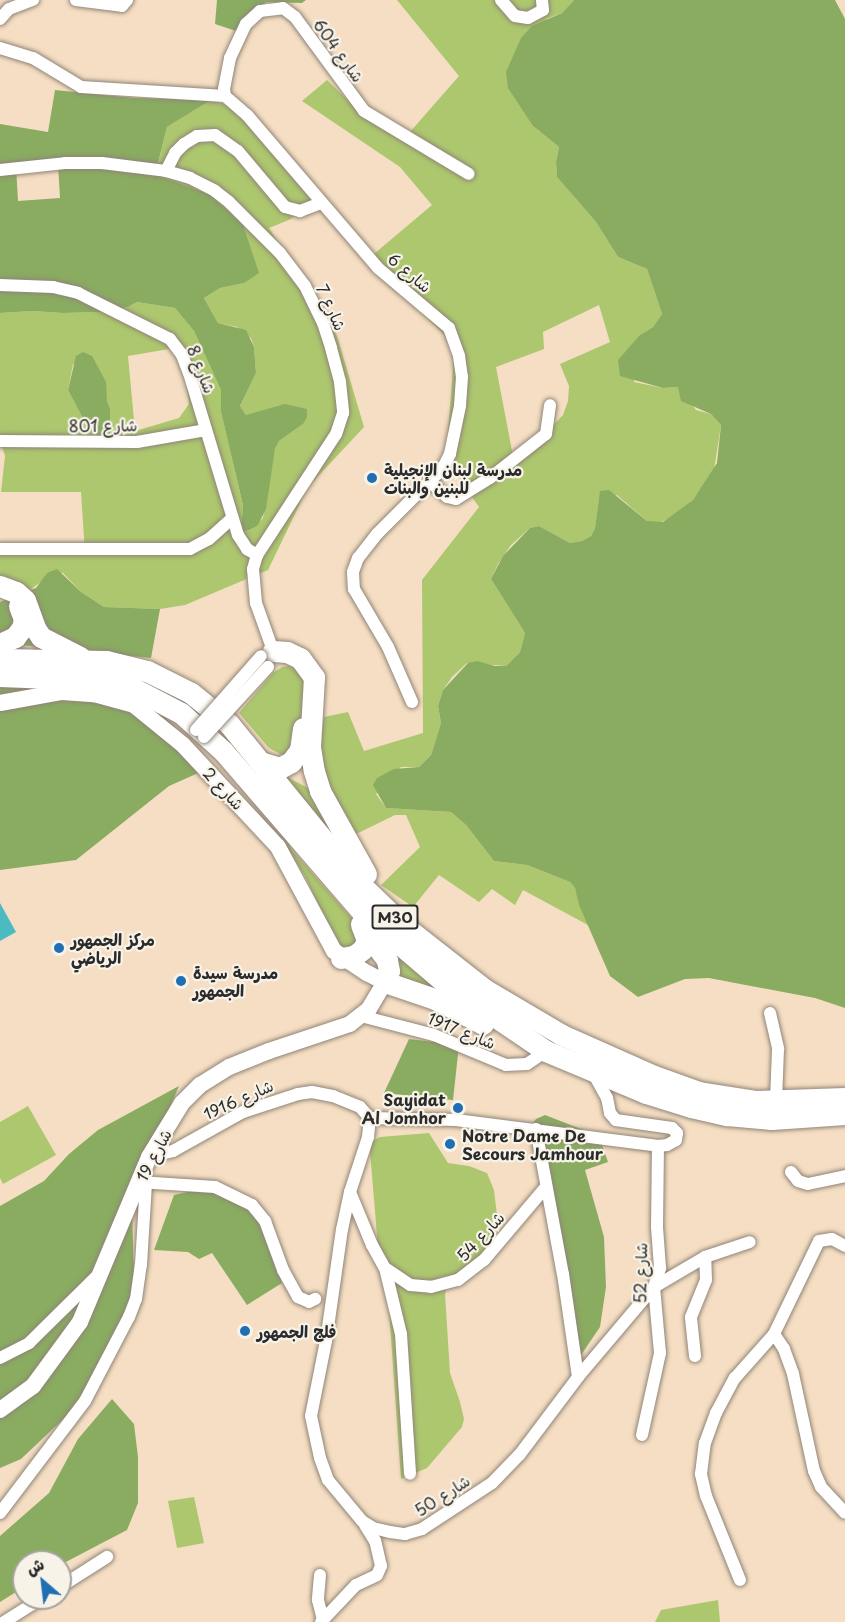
<!DOCTYPE html>
<html>
<head>
<meta charset="utf-8">
<style>
  body { margin:0 }
  #map { position:relative; width:845px; height:1622px; overflow:hidden; background:#f5dec3; font-family:"Playpen Sans","Playpen Sans Arabic",sans-serif }
  div>[style] { position:absolute }
  .green>* { inset:0; background:#acc76e }
  .forest>* { inset:0; background:#89ac61 }
  .water>* { inset:0; background:#4cbbc1 }
  .roads { filter:drop-shadow(0 0 2px #908477) drop-shadow(0 0 2px #908477) }
  .street>* { height:12px; margin:-6px; padding:0 6px; transform-origin:6px; border-radius:6px; background:#fff }
  .secondary>* { height:16px; margin:-8px; padding:0 8px; transform-origin:8px; border-radius:8px; background:#fff }
  .highway>* { height:21px; margin:-10.5px; padding:0 10.5px; transform-origin:10.5px; border-radius:10.5px; background:#fff }
  .bridges { filter:drop-shadow(0 0 2px #908477) drop-shadow(0 0 2px #908477) }
  .street-bridge>* { height:12px; margin:-6px; padding:0 6px; transform-origin:6px; border-radius:6px; background:#fff }
  .dots>* { width:16px; height:16px; translate:-50% -50%; box-sizing:border-box; border:3px solid #f7f3e8; border-radius:50% }
  span { translate:-50% -50%; white-space:nowrap; text-align:center; line-height:1.15; -webkit-text-stroke:4.5px #f7f3e8; paint-order:stroke }
  .shield-label span { padding:2px 4px; background:#f7f3e8; border:2px solid; border-radius:4px; -webkit-text-stroke-width:0 }
  .shield-label { font-size:15px; color:#2b2b2b; font-weight:700 }
  .street-label { font-size:16px; color:#2b2b2b }
  .poi-label { font-size:16px; color:#2b2b2b; font-weight:700 }
  .left { translate:0 -50%; text-align:left }
  .right { translate:-100% -50%; text-align:right }
  .north { position:absolute; left:12px; top:1550px; width:60px; height:60px; box-sizing:border-box; background:#f7f3e8; border:2px solid #a5a39c; border-radius:50%; rotate:332deg; font-size:16px; font-weight:700; line-height:24px; text-align:center; color:#2b2b2b }
  .north::after { content:''; display:block; margin:auto; width:21px; height:27px; background:#1f6fb2; clip-path:polygon(50% 0,100% 100%,50% 72%,0 100%) }
</style>
</head>
<body>
<div id="map">
  <div class="green">
    <i style="clip-path:polygon(evenodd,397px 0,574px 0,562px 13px,546px 19px,533px 126px,559px 147px,556px 162px,557px 177px,596px 222px,618px 257px,647px 269px,662px 314px,653px 327px,640px 335px,634px 382px,663px 388px,678px 387px,696px 410px,711px 414px,721px 425px,714px 470px,693px 500px,671px 518px,656px 524px,647px 521px,617px 495px,599px 500px,595px 528px,591px 536px,582px 541px,570px 543px,539px 526px,530px 528px,511px 545px,498px 564px,491px 579px,525px 633px,520px 652px,506px 666px,467px 663px,452px 677px,443px 690px,438px 706px,441px 723px,431px 755px,419px 767px,401px 767px,376px 794px,386px 808px,451px 812px,466px 825px,494px 861px,527px 865px,570px 882px,575px 888px,588px 925px,523px 890px,515px 905px,492px 889px,479px 902px,439px 875px,413px 907px,381px 885px,420px 847px,406px 815px,395px 815px,350px 837px,329px 791px,319px 750px,324px 717px,348px 712px,364px 751px,423px 733px,422px 580px,479px 507px,446px 459px,454px 355px,444px 335px,368px 259px,432px 205px,400px 167px,302px 101px,327px 80px,368px 120px,403px 140px,459px 76px,397px 0,599px 305px,610px 342px,560px 364px,569px 386px,568px 401px,563px 415px,520px 460px,513px 456px,496px 367px,544px 349px,543px 332px,599px 305px)"></i>
    <i style="clip-path:polygon(evenodd,211px 100px,236px 108px,248px 120px,312px 201px,291px 219px,269px 228px,337px 336px,364px 427px,308px 487px,268px 570px,185px 605px,160px 609px,104px 607px,81px 592px,63px 573px,47px 573px,42px 581px,27px 592px,0 592px,0 553px,85px 553px,81px 492px,1px 492px,5px 456px,0 440px,0 313px,33px 311px,63px 313px,101px 312px,128px 307px,137px 302px,175px 308px,194px 331px,221px 390px,221px 412px,243px 505px,241px 532px,251px 530px,263px 518px,275px 449px,279px 441px,303px 424px,255px 414px,246px 415px,240px 406px,256px 373px,254px 347px,251px 338px,237px 327px,218px 323px,204px 298px,220px 288px,244px 283px,209px 194px,155px 176px,167px 127px,211px 100px,181px 347px,189px 404px,179px 418px,135px 431px,128px 356px,181px 347px,211px 100px,73px 364px,107px 401px,110px 410px,89px 430px,68px 390px,73px 364px)"></i>
    <i style="clip-path:polygon(289px 666px,300px 672px,305px 688px,297px 750px,284px 756px,269px 748px,239px 713px,273px 673px,282px 667px)"></i>
    <i style="clip-path:polygon(279px 773px,310px 789px,354px 861px)"></i>
    <i style="clip-path:polygon(277px 833px,354px 921px,361px 935px,353px 951px,338px 946px,305px 876px)"></i>
    <i style="clip-path:polygon(387px 947px,453px 1000px,395px 977px)"></i>
    <i style="clip-path:polygon(28px 1106px,56px 1155px,3px 1184px,0 1178px,0 1122px)"></i>
    <i style="clip-path:polygon(429px 1133px,448px 1163px,469px 1166px,487px 1173px,494px 1190px,498px 1224px,481px 1256px,447px 1286px,445px 1294px,450px 1373px,460px 1402px,464px 1419px,462px 1427px,427px 1468px,401px 1479px,387px 1281px,378px 1248px,370px 1151px,371px 1142px,380px 1137px)"></i>
    <i style="clip-path:polygon(194px 1497px,204px 1543px,177px 1548px,168px 1501px)"></i>
    <i style="clip-path:polygon(718px 1600px,720px 1622px,655px 1622px,661px 1610px)"></i>
  </div>
  <div class="forest">
    <i style="clip-path:polygon(217px 0,306px 0,302px 3px,266px 2px,236px 31px,215px 24px)"></i>
    <i style="clip-path:polygon(574px 0,835px 0,845px 19px,845px 1008px,815px 998px,709px 978px,685px 979px,638px 997px,610px 976px,579px 905px,575px 888px,570px 882px,527px 865px,494px 861px,466px 825px,451px 812px,386px 808px,373px 785px,377px 778px,394px 769px,419px 767px,431px 755px,441px 723px,438px 706px,443px 690px,468px 663px,477px 661px,495px 666px,506px 666px,520px 652px,525px 633px,491px 579px,503px 556px,530px 528px,539px 526px,570px 543px,582px 541px,591px 536px,595px 528px,600px 491px,609px 490px,647px 521px,663px 522px,693px 500px,717px 463px,721px 425px,711px 414px,681px 401px,678px 387px,663px 388px,620px 376px,618px 360px,640px 335px,653px 327px,662px 314px,647px 269px,618px 257px,596px 222px,557px 177px,556px 162px,559px 147px,533px 126px,508px 88px,506px 72px,521px 38px,532px 26px,562px 13px)"></i>
    <i style="clip-path:polygon(evenodd,55px 90px,133px 98px,211px 100px,167px 127px,155px 175px,209px 194px,243px 225px,259px 273px,244px 283px,220px 288px,204px 298px,218px 323px,246px 330px,254px 347px,256px 373px,240px 406px,246px 415px,285px 404px,307px 409px,307px 417px,303px 424px,279px 441px,275px 449px,266px 509px,258px 525px,250px 530px,241px 532px,243px 505px,221px 412px,221px 390px,194px 331px,175px 308px,137px 302px,128px 307px,101px 312px,63px 313px,33px 311px,0 313px,0 124px,48px 132px,55px 90px,58px 164px,60px 198px,18px 201px,16px 166px,58px 164px)"></i>
    <i style="clip-path:polygon(83px 352px,92px 356px,106px 382px,107px 401px,110px 409px,110px 436px,96px 436px,89px 430px,68px 390px,76px 356px)"></i>
    <i style="clip-path:polygon(57px 569px,81px 592px,104px 607px,160px 609px,151px 658px,0 643px,0 602px,36px 588px,47px 573px)"></i>
    <i style="clip-path:polygon(0 674px,65px 676px,159px 712px,181px 733px,205px 770px,169px 786px,76px 860px,0 870px)"></i>
    <i style="clip-path:polygon(409px 1039px,459px 1045px,453px 1100px,384px 1093px)"></i>
    <i style="clip-path:polygon(179px 1086px,157px 1138px,132px 1211px,134px 1276px,130px 1309px,75px 1408px,21px 1459px,0 1468px,0 1206px,44px 1181px,69px 1154px,98px 1130px)"></i>
    <i style="clip-path:polygon(545px 1115px,599px 1136px,608px 1162px,585px 1170px,604px 1237px,606px 1287px,600px 1327px,577px 1361px,531px 1126px,536px 1119px)"></i>
    <i style="clip-path:polygon(192px 1191px,211px 1191px,246px 1207px,264px 1229px,282px 1283px,247px 1305px,212px 1253px,199px 1259px,188px 1252px,154px 1250px,174px 1195px)"></i>
    <i style="clip-path:polygon(112px 1399px,134px 1424px,138px 1457px,138px 1503px,127px 1530px,60px 1565px,60px 1562px,24px 1562px,24px 1587px,0 1602px,0 1536px,49px 1493px,78px 1439px)"></i>
  </div>
  <div class="water">
    <i style="clip-path:polygon(0 903px,16px 932px,0 941px)"></i>
  </div>
  <div class="roads">
    <div class="street">
      <i style="left:76px;top:0;width:46px;rotate:7.4deg"></i>
      <i style="left:122px;top:6px;width:8px;rotate:-50deg"></i>
      <i style="left:501px;top:0;width:21px;rotate:49deg"></i>
      <i style="left:515px;top:16px;width:13px;rotate:9deg"></i>
      <i style="left:528px;top:18px;width:17px;rotate:-28deg"></i>
      <i style="left:543px;top:10px;width:10px;rotate:-96deg"></i>
      <i style="left:0;top:19px;width:13px;rotate:-48deg"></i>
      <i style="left:9px;top:9px;width:26px;rotate:-21deg"></i>
      <i style="left:0;top:48px;width:34px;rotate:17deg"></i>
      <i style="left:33px;top:58px;width:56px;rotate:31.1deg"></i>
      <i style="left:81px;top:87px;width:144px;rotate:3.6deg"></i>
      <i style="left:225px;top:96px;width:29px;rotate:41deg"></i>
      <i style="left:247px;top:115px;width:201px;rotate:49.4deg"></i>
      <i style="left:378px;top:268px;width:93px;rotate:40.2deg"></i>
      <i style="left:449px;top:328px;width:30px;rotate:70deg"></i>
      <i style="left:459px;top:356px;width:21px;rotate:82deg"></i>
      <i style="left:462px;top:377px;width:29px;rotate:94deg"></i>
      <i style="left:460px;top:406px;width:49px;rotate:101.8deg"></i>
      <i style="left:450px;top:454px;width:16px;rotate:117deg"></i>
      <i style="left:443px;top:468px;width:93px;rotate:135deg"></i>
      <i style="left:377px;top:534px;width:31px;rotate:128deg"></i>
      <i style="left:358px;top:558px;width:15px;rotate:110deg"></i>
      <i style="left:353px;top:572px;width:17px;rotate:87deg"></i>
      <i style="left:354px;top:589px;width:67px;rotate:59.6deg"></i>
      <i style="left:388px;top:647px;width:60px;rotate:66.4deg"></i>
      <i style="left:225px;top:96px;width:7px;rotate:-98deg"></i>
      <i style="left:224px;top:89px;width:32px;rotate:-79deg"></i>
      <i style="left:230px;top:58px;width:38px;rotate:-65deg"></i>
      <i style="left:246px;top:24px;width:19px;rotate:-43deg"></i>
      <i style="left:260px;top:11px;width:23px;rotate:-7deg"></i>
      <i style="left:283px;top:8px;width:15px;rotate:37deg"></i>
      <i style="left:295px;top:17px;width:117px;rotate:53.7deg"></i>
      <i style="left:364px;top:111px;width:122px;rotate:31deg"></i>
      <i style="left:0;top:170px;width:65px;rotate:-6.1deg"></i>
      <i style="left:65px;top:163px;width:37px"></i>
      <i style="left:102px;top:163px;width:64px;rotate:7.1deg"></i>
      <i style="left:166px;top:171px;width:25px;rotate:16deg"></i>
      <i style="left:190px;top:178px;width:28px;rotate:27deg"></i>
      <i style="left:215px;top:191px;width:18px;rotate:38deg"></i>
      <i style="left:229px;top:202px;width:72px;rotate:45deg"></i>
      <i style="left:280px;top:253px;width:41px;rotate:52.9deg"></i>
      <i style="left:305px;top:286px;width:41px;rotate:64.1deg"></i>
      <i style="left:323px;top:323px;width:26px;rotate:72deg"></i>
      <i style="left:331px;top:348px;width:35px;rotate:75deg"></i>
      <i style="left:340px;top:382px;width:31px;rotate:84deg"></i>
      <i style="left:343px;top:413px;width:22px;rotate:108deg"></i>
      <i style="left:336px;top:434px;width:145px;rotate:123.1deg"></i>
      <i style="left:257px;top:555px;width:15px;rotate:106deg"></i>
      <i style="left:253px;top:569px;width:34px;rotate:85deg"></i>
      <i style="left:256px;top:603px;width:56px;rotate:70.3deg"></i>
      <i style="left:166px;top:171px;width:20px;rotate:-63deg"></i>
      <i style="left:175px;top:153px;width:13px;rotate:-45deg"></i>
      <i style="left:184px;top:144px;width:15px;rotate:-32deg"></i>
      <i style="left:197px;top:136px;width:18px;rotate:-3deg"></i>
      <i style="left:215px;top:135px;width:28px;rotate:35deg"></i>
      <i style="left:238px;top:151px;width:73px;rotate:50deg"></i>
      <i style="left:285px;top:207px;width:16px;rotate:15deg"></i>
      <i style="left:300px;top:211px;width:22px;rotate:-21deg"></i>
      <i style="left:0;top:285px;width:53px;rotate:2.2deg"></i>
      <i style="left:53px;top:287px;width:26px;rotate:13deg"></i>
      <i style="left:78px;top:293px;width:103px;rotate:26.6deg"></i>
      <i style="left:170px;top:339px;width:20px;rotate:53deg"></i>
      <i style="left:182px;top:355px;width:19px;rotate:69deg"></i>
      <i style="left:189px;top:373px;width:169px;rotate:73.2deg"></i>
      <i style="left:238px;top:535px;width:17px;rotate:57deg"></i>
      <i style="left:247px;top:549px;width:12px;rotate:31deg"></i>
      <i style="left:0;top:441px;width:137px;rotate:0.4deg"></i>
      <i style="left:137px;top:442px;width:70px;rotate:-9.9deg"></i>
      <i style="left:430px;top:482px;width:23px;rotate:41deg"></i>
      <i style="left:447px;top:497px;width:9px;rotate:13deg"></i>
      <i style="left:456px;top:499px;width:40px;rotate:-32deg"></i>
      <i style="left:490px;top:478px;width:71px;rotate:-38.2deg"></i>
      <i style="left:546px;top:434px;width:29px;rotate:-82deg"></i>
      <i style="left:0;top:549px;width:190px"></i>
      <i style="left:190px;top:549px;width:21px;rotate:-28deg"></i>
      <i style="left:209px;top:539px;width:31px;rotate:-42deg"></i>
      <i style="left:770px;top:1013px;width:37px;rotate:77deg"></i>
      <i style="left:778px;top:1049px;width:53px;rotate:92.2deg"></i>
      <i style="left:361px;top:1016px;width:75px;rotate:14.6deg"></i>
      <i style="left:434px;top:1035px;width:78px;rotate:22.6deg"></i>
      <i style="left:506px;top:1065px;width:21px;rotate:-3deg"></i>
      <i style="left:527px;top:1064px;width:23px;rotate:-34deg"></i>
      <i style="left:370px;top:1118px;width:86px;rotate:1.3deg"></i>
      <i style="left:456px;top:1120px;width:204px;rotate:7.3deg"></i>
      <i style="left:658px;top:1146px;width:9px;rotate:-6deg"></i>
      <i style="left:667px;top:1145px;width:10px;rotate:-29deg"></i>
      <i style="left:676px;top:1140px;width:7px;rotate:-82deg"></i>
      <i style="left:677px;top:1133px;width:7px;rotate:-135deg"></i>
      <i style="left:672px;top:1128px;width:57px;rotate:-171.9deg"></i>
      <i style="left:616px;top:1120px;width:9px;rotate:-131deg"></i>
      <i style="left:610px;top:1113px;width:15px;rotate:-101deg"></i>
      <i style="left:607px;top:1098px;width:29px;rotate:-119deg"></i>
      <i style="left:536px;top:1129px;width:147px;rotate:79.5deg"></i>
      <i style="left:563px;top:1274px;width:104px;rotate:81.7deg"></i>
      <i style="left:149px;top:1157px;width:25px;rotate:-14deg"></i>
      <i style="left:173px;top:1151px;width:80px;rotate:-29.1deg"></i>
      <i style="left:243px;top:1112px;width:58px;rotate:-18.1deg"></i>
      <i style="left:298px;top:1094px;width:14px;rotate:-8deg"></i>
      <i style="left:312px;top:1092px;width:21px;rotate:11deg"></i>
      <i style="left:333px;top:1096px;width:29px;rotate:22deg"></i>
      <i style="left:360px;top:1107px;width:15px;rotate:48deg"></i>
      <i style="left:370px;top:1118px;width:19px;rotate:96deg"></i>
      <i style="left:368px;top:1137px;width:58px;rotate:108.1deg"></i>
      <i style="left:350px;top:1192px;width:38px;rotate:102deg"></i>
      <i style="left:342px;top:1229px;width:113px;rotate:98.1deg"></i>
      <i style="left:326px;top:1341px;width:76px;rotate:101.3deg"></i>
      <i style="left:311px;top:1416px;width:43px;rotate:77.9deg"></i>
      <i style="left:320px;top:1458px;width:23px;rotate:70deg"></i>
      <i style="left:328px;top:1480px;width:53px;rotate:50.3deg"></i>
      <i style="left:362px;top:1521px;width:13px;rotate:32deg"></i>
      <i style="left:373px;top:1528px;width:17px;rotate:13deg"></i>
      <i style="left:390px;top:1532px;width:15px;rotate:8deg"></i>
      <i style="left:405px;top:1534px;width:18px;rotate:-16deg"></i>
      <i style="left:422px;top:1529px;width:84px;rotate:-33.3deg"></i>
      <i style="left:492px;top:1483px;width:40px;rotate:-46deg"></i>
      <i style="left:520px;top:1454px;width:96px;rotate:-53deg"></i>
      <i style="left:578px;top:1377px;width:118px;rotate:-49.8deg"></i>
      <i style="left:654px;top:1287px;width:59px;rotate:-30.5deg"></i>
      <i style="left:705px;top:1257px;width:47px;rotate:-18.4deg"></i>
      <i style="left:791px;top:1172px;width:11px;rotate:52deg"></i>
      <i style="left:798px;top:1181px;width:10px;rotate:17deg"></i>
      <i style="left:808px;top:1184px;width:38px;rotate:-12deg"></i>
      <i style="left:139px;top:1182px;width:76px;rotate:3.8deg"></i>
      <i style="left:215px;top:1187px;width:41px;rotate:25.9deg"></i>
      <i style="left:252px;top:1205px;width:21px;rotate:51deg"></i>
      <i style="left:265px;top:1221px;width:52px;rotate:69.8deg"></i>
      <i style="left:283px;top:1270px;width:31px;rotate:61deg"></i>
      <i style="left:298px;top:1297px;width:12px;rotate:24deg"></i>
      <i style="left:309px;top:1302px;width:7px;rotate:-27deg"></i>
      <i style="left:350px;top:1192px;width:57px;rotate:67.5deg"></i>
      <i style="left:372px;top:1245px;width:26px;rotate:61deg"></i>
      <i style="left:385px;top:1268px;width:30px;rotate:34deg"></i>
      <i style="left:410px;top:1285px;width:21px;rotate:5deg"></i>
      <i style="left:431px;top:1287px;width:28px;rotate:-15deg"></i>
      <i style="left:458px;top:1280px;width:33px;rotate:-38deg"></i>
      <i style="left:484px;top:1260px;width:94px;rotate:-49.7deg"></i>
      <i style="left:385px;top:1268px;width:68px;rotate:76.4deg"></i>
      <i style="left:401px;top:1334px;width:140px;rotate:86.3deg"></i>
      <i style="left:774px;top:1334px;width:18px;rotate:56deg"></i>
      <i style="left:784px;top:1349px;width:27px;rotate:70deg"></i>
      <i style="left:793px;top:1374px;width:99px;rotate:77.8deg"></i>
      <i style="left:814px;top:1471px;width:17px;rotate:66deg"></i>
      <i style="left:821px;top:1487px;width:35px;rotate:47deg"></i>
      <i style="left:695px;top:1356px;width:39px;rotate:-96deg"></i>
      <i style="left:691px;top:1317px;width:40px;rotate:-68deg"></i>
      <i style="left:706px;top:1280px;width:23px;rotate:-92deg"></i>
      <i style="left:0;top:1358px;width:33px;rotate:-27deg"></i>
      <i style="left:29px;top:1343px;width:97px;rotate:-44.6deg"></i>
      <i style="left:642px;top:1435px;width:84px;rotate:-77.6deg"></i>
      <i style="left:660px;top:1353px;width:66px;rotate:-95.2deg"></i>
      <i style="left:654px;top:1287px;width:20px;rotate:-72deg"></i>
      <i style="left:660px;top:1268px;width:41px;rotate:-94.2deg"></i>
      <i style="left:657px;top:1227px;width:81px;rotate:-89.3deg"></i>
      <i style="left:0;top:1513px;width:141px;rotate:-52.8deg"></i>
      <i style="left:85px;top:1401px;width:95px;rotate:-62.4deg"></i>
      <i style="left:129px;top:1317px;width:19px;rotate:-69deg"></i>
      <i style="left:136px;top:1299px;width:34px;rotate:-82deg"></i>
      <i style="left:141px;top:1265px;width:82px;rotate:-86.5deg"></i>
      <i style="left:320px;top:1575px;width:25px;rotate:95deg"></i>
      <i style="left:318px;top:1600px;width:21px;rotate:76deg"></i>
      <i style="left:740px;top:1580px;width:91px;rotate:-112deg"></i>
      <i style="left:706px;top:1496px;width:23px;rotate:-103deg"></i>
      <i style="left:701px;top:1474px;width:31px;rotate:-83deg"></i>
      <i style="left:705px;top:1443px;width:32px;rotate:-70deg"></i>
      <i style="left:716px;top:1413px;width:40px;rotate:-62deg"></i>
      <i style="left:735px;top:1378px;width:59px;rotate:-48.4deg"></i>
      <i style="left:774px;top:1334px;width:103px;rotate:-64.2deg"></i>
      <i style="left:819px;top:1241px;width:13px;rotate:-9deg"></i>
      <i style="left:832px;top:1239px;width:15px;rotate:28deg"></i>
      <i style="left:60px;top:1587px;width:56px;rotate:-32.6deg"></i>
      <i style="left:4px;top:1622px;width:45px;rotate:-32.3deg"></i>
      <i style="left:321px;top:1622px;width:51px;rotate:-46.6deg"></i>
      <i style="left:356px;top:1585px;width:23px;rotate:-25deg"></i>
      <i style="left:377px;top:1575px;width:10px;rotate:-66deg"></i>
      <i style="left:381px;top:1566px;width:26px;rotate:-103deg"></i>
      <i style="left:375px;top:1541px;width:19px;rotate:-122deg"></i>
    </div>
    <div class="secondary">
      <i style="left:0;top:703px;width:63px;rotate:-10.1deg"></i>
      <i style="left:62px;top:692px;width:32px;rotate:4deg"></i>
      <i style="left:94px;top:694px;width:41px;rotate:15.4deg"></i>
      <i style="left:134px;top:705px;width:63px;rotate:39.2deg"></i>
      <i style="left:183px;top:745px;width:139px;rotate:47deg"></i>
      <i style="left:278px;top:847px;width:118px;rotate:61.7deg"></i>
      <i style="left:334px;top:951px;width:40px;rotate:34deg"></i>
      <i style="left:367px;top:973px;width:20px;rotate:27deg"></i>
      <i style="left:385px;top:982px;width:31px;rotate:121deg"></i>
      <i style="left:369px;top:1009px;width:24px;rotate:142deg"></i>
      <i style="left:350px;top:1024px;width:85px;rotate:161.6deg"></i>
      <i style="left:269px;top:1051px;width:43px;rotate:158.2deg"></i>
      <i style="left:229px;top:1067px;width:34px;rotate:148deg"></i>
      <i style="left:200px;top:1085px;width:25px;rotate:135deg"></i>
      <i style="left:182px;top:1103px;width:63px;rotate:121.4deg"></i>
      <i style="left:149px;top:1157px;width:179px;rotate:112.7deg"></i>
      <i style="left:80px;top:1322px;width:79px;rotate:126.3deg"></i>
      <i style="left:33px;top:1386px;width:41px;rotate:144deg"></i>
    </div>
    <div class="highway">
      <i style="left:0;top:586px;width:17px;rotate:21deg"></i>
      <i style="left:16px;top:592px;width:12px;rotate:42deg"></i>
      <i style="left:25px;top:600px;width:30px;rotate:70deg"></i>
      <i style="left:35px;top:628px;width:11px;rotate:56deg"></i>
      <i style="left:41px;top:637px;width:44px;rotate:27.1deg"></i>
      <i style="left:0;top:644px;width:17px;rotate:-25deg"></i>
      <i style="left:15px;top:637px;width:11px;rotate:-52deg"></i>
      <i style="left:22px;top:628px;width:9px;rotate:-77deg"></i>
      <i style="left:24px;top:619px;width:14px;rotate:-111deg"></i>
      <i style="left:273px;top:651px;width:14px;rotate:4deg"></i>
      <i style="left:287px;top:652px;width:14px;rotate:25deg"></i>
      <i style="left:300px;top:658px;width:24px;rotate:54deg"></i>
      <i style="left:314px;top:677px;width:70px;rotate:93.3deg"></i>
      <i style="left:310px;top:747px;width:24px;rotate:81deg"></i>
      <i style="left:314px;top:771px;width:21px;rotate:73deg"></i>
      <i style="left:320px;top:791px;width:95px;rotate:61deg"></i>
      <i style="left:0;top:659px;width:106px;rotate:1.1deg"></i>
      <i style="left:106px;top:661px;width:42px;rotate:13.7deg"></i>
      <i style="left:147px;top:671px;width:49px;rotate:26.6deg"></i>
      <i style="left:191px;top:693px;width:49px;rotate:39.2deg"></i>
      <i style="left:229px;top:724px;width:203px;rotate:50.8deg"></i>
      <i style="left:357px;top:881px;width:65px;rotate:43.8deg"></i>
      <i style="left:404px;top:926px;width:102px;rotate:38.2deg"></i>
      <i style="left:484px;top:989px;width:91px;rotate:30.5deg"></i>
      <i style="left:562px;top:1035px;width:101px;rotate:24deg"></i>
      <i style="left:654px;top:1076px;width:48px;rotate:19.6deg"></i>
      <i style="left:699px;top:1092px;width:58px;rotate:9deg"></i>
      <i style="left:756px;top:1101px;width:89px;rotate:-1.9deg"></i>
      <i style="left:0;top:676px;width:101px;rotate:2.3deg"></i>
      <i style="left:101px;top:680px;width:35px;rotate:15deg"></i>
      <i style="left:135px;top:689px;width:52px;rotate:27.6deg"></i>
      <i style="left:181px;top:713px;width:57px;rotate:42.1deg"></i>
      <i style="left:223px;top:751px;width:214px;rotate:49.2deg"></i>
      <i style="left:363px;top:913px;width:106px;rotate:40.4deg"></i>
      <i style="left:444px;top:982px;width:123px;rotate:34.1deg"></i>
      <i style="left:546px;top:1051px;width:108px;rotate:22.8deg"></i>
      <i style="left:646px;top:1093px;width:47px;rotate:17.3deg"></i>
      <i style="left:691px;top:1107px;width:37px;rotate:13deg"></i>
      <i style="left:727px;top:1115px;width:45px;rotate:5.1deg"></i>
      <i style="left:772px;top:1119px;width:73px;rotate:-3.9deg"></i>
      <i style="left:260px;top:762px;width:21px;rotate:17deg"></i>
      <i style="left:280px;top:768px;width:13px;rotate:-29deg"></i>
      <i style="left:291px;top:762px;width:15px;rotate:-53deg"></i>
      <i style="left:300px;top:750px;width:22px;rotate:-82deg"></i>
      <i style="left:362px;top:926px;width:42px;rotate:53.7deg"></i>
      <i style="left:387px;top:960px;width:11px;rotate:80deg"></i>
      <i style="left:389px;top:971px;width:12px;rotate:110deg"></i>
      <i style="left:385px;top:982px;width:53px;rotate:18.8deg"></i>
      <i style="left:435px;top:999px;width:54px;rotate:27.5deg"></i>
      <i style="left:341px;top:958px;width:13px;rotate:-9deg"></i>
      <i style="left:354px;top:956px;width:11px;rotate:-38deg"></i>
      <i style="left:363px;top:949px;width:10px;rotate:-66deg"></i>
      <i style="left:367px;top:940px;width:17px;rotate:-111deg"></i>
    </div>
  </div>
  <div class="bridges">
    <div class="street-bridge">
      <i style="left:196px;top:730px;width:98px;rotate:-48.7deg"></i>
      <i style="left:204px;top:737px;width:95px;rotate:-47.6deg"></i>
    </div>
  </div>
  <div class="dots">
    <i style="left:372px;top:478px;background:#1f6fb2"></i>
    <i style="left:59px;top:948px;background:#1f6fb2"></i>
    <i style="left:181px;top:981px;background:#1f6fb2"></i>
    <i style="left:458px;top:1108px;background:#1f6fb2"></i>
    <i style="left:450px;top:1144px;background:#1f6fb2"></i>
    <i style="left:245px;top:1331px;background:#1f6fb2"></i>
  </div>
  <div class="shield-label">
    <span style="left:395px;top:917px">M30</span>
  </div>
  <div class="street-label">
    <span style="left:339px;top:50px;rotate:54deg">شارع 604</span>
    <span style="left:410px;top:272px;rotate:40deg">شارع 6</span>
    <span style="left:332px;top:307px;rotate:66deg">شارع 7</span>
    <span style="left:202px;top:369px;rotate:68deg">شارع 8</span>
    <span style="left:103px;top:425px;rotate:-1deg">شارع 801</span>
    <span style="left:224px;top:788px;rotate:47deg">شارع 2</span>
    <span style="left:462px;top:1030px;rotate:22deg">شارع 1917</span>
    <span style="left:238px;top:1099px;rotate:-24deg">شارع 1916</span>
    <span style="left:153px;top:1155px;rotate:-62deg">شارع 19</span>
    <span style="left:480px;top:1236px;rotate:-47deg">شارع 54</span>
    <span style="left:640px;top:1273px;rotate:-89deg">شارع 52</span>
    <span style="left:442px;top:1495px;rotate:-33deg">شارع 50</span>
  </div>
  <div class="poi-label">
    <span class="left" style="left:384px;top:478px">مدرسة لبنان الإنجيلية<br>للبنين والبنات</span>
    <span class="left" style="left:71px;top:948px">مركز الجمهور<br>الرياضي</span>
    <span class="left" style="left:193px;top:981px">مدرسة سيدة<br>الجمهور</span>
    <span class="right" style="left:446px;top:1108px">Sayidat<br>Al Jomhor</span>
    <span class="left" style="left:462px;top:1144px">Notre Dame De<br>Secours Jamhour</span>
    <span class="left" style="left:257px;top:1331px">فلج الجمهور</span>
  </div>
  <div class="north">ش</div>
</div>
</body>
</html>
